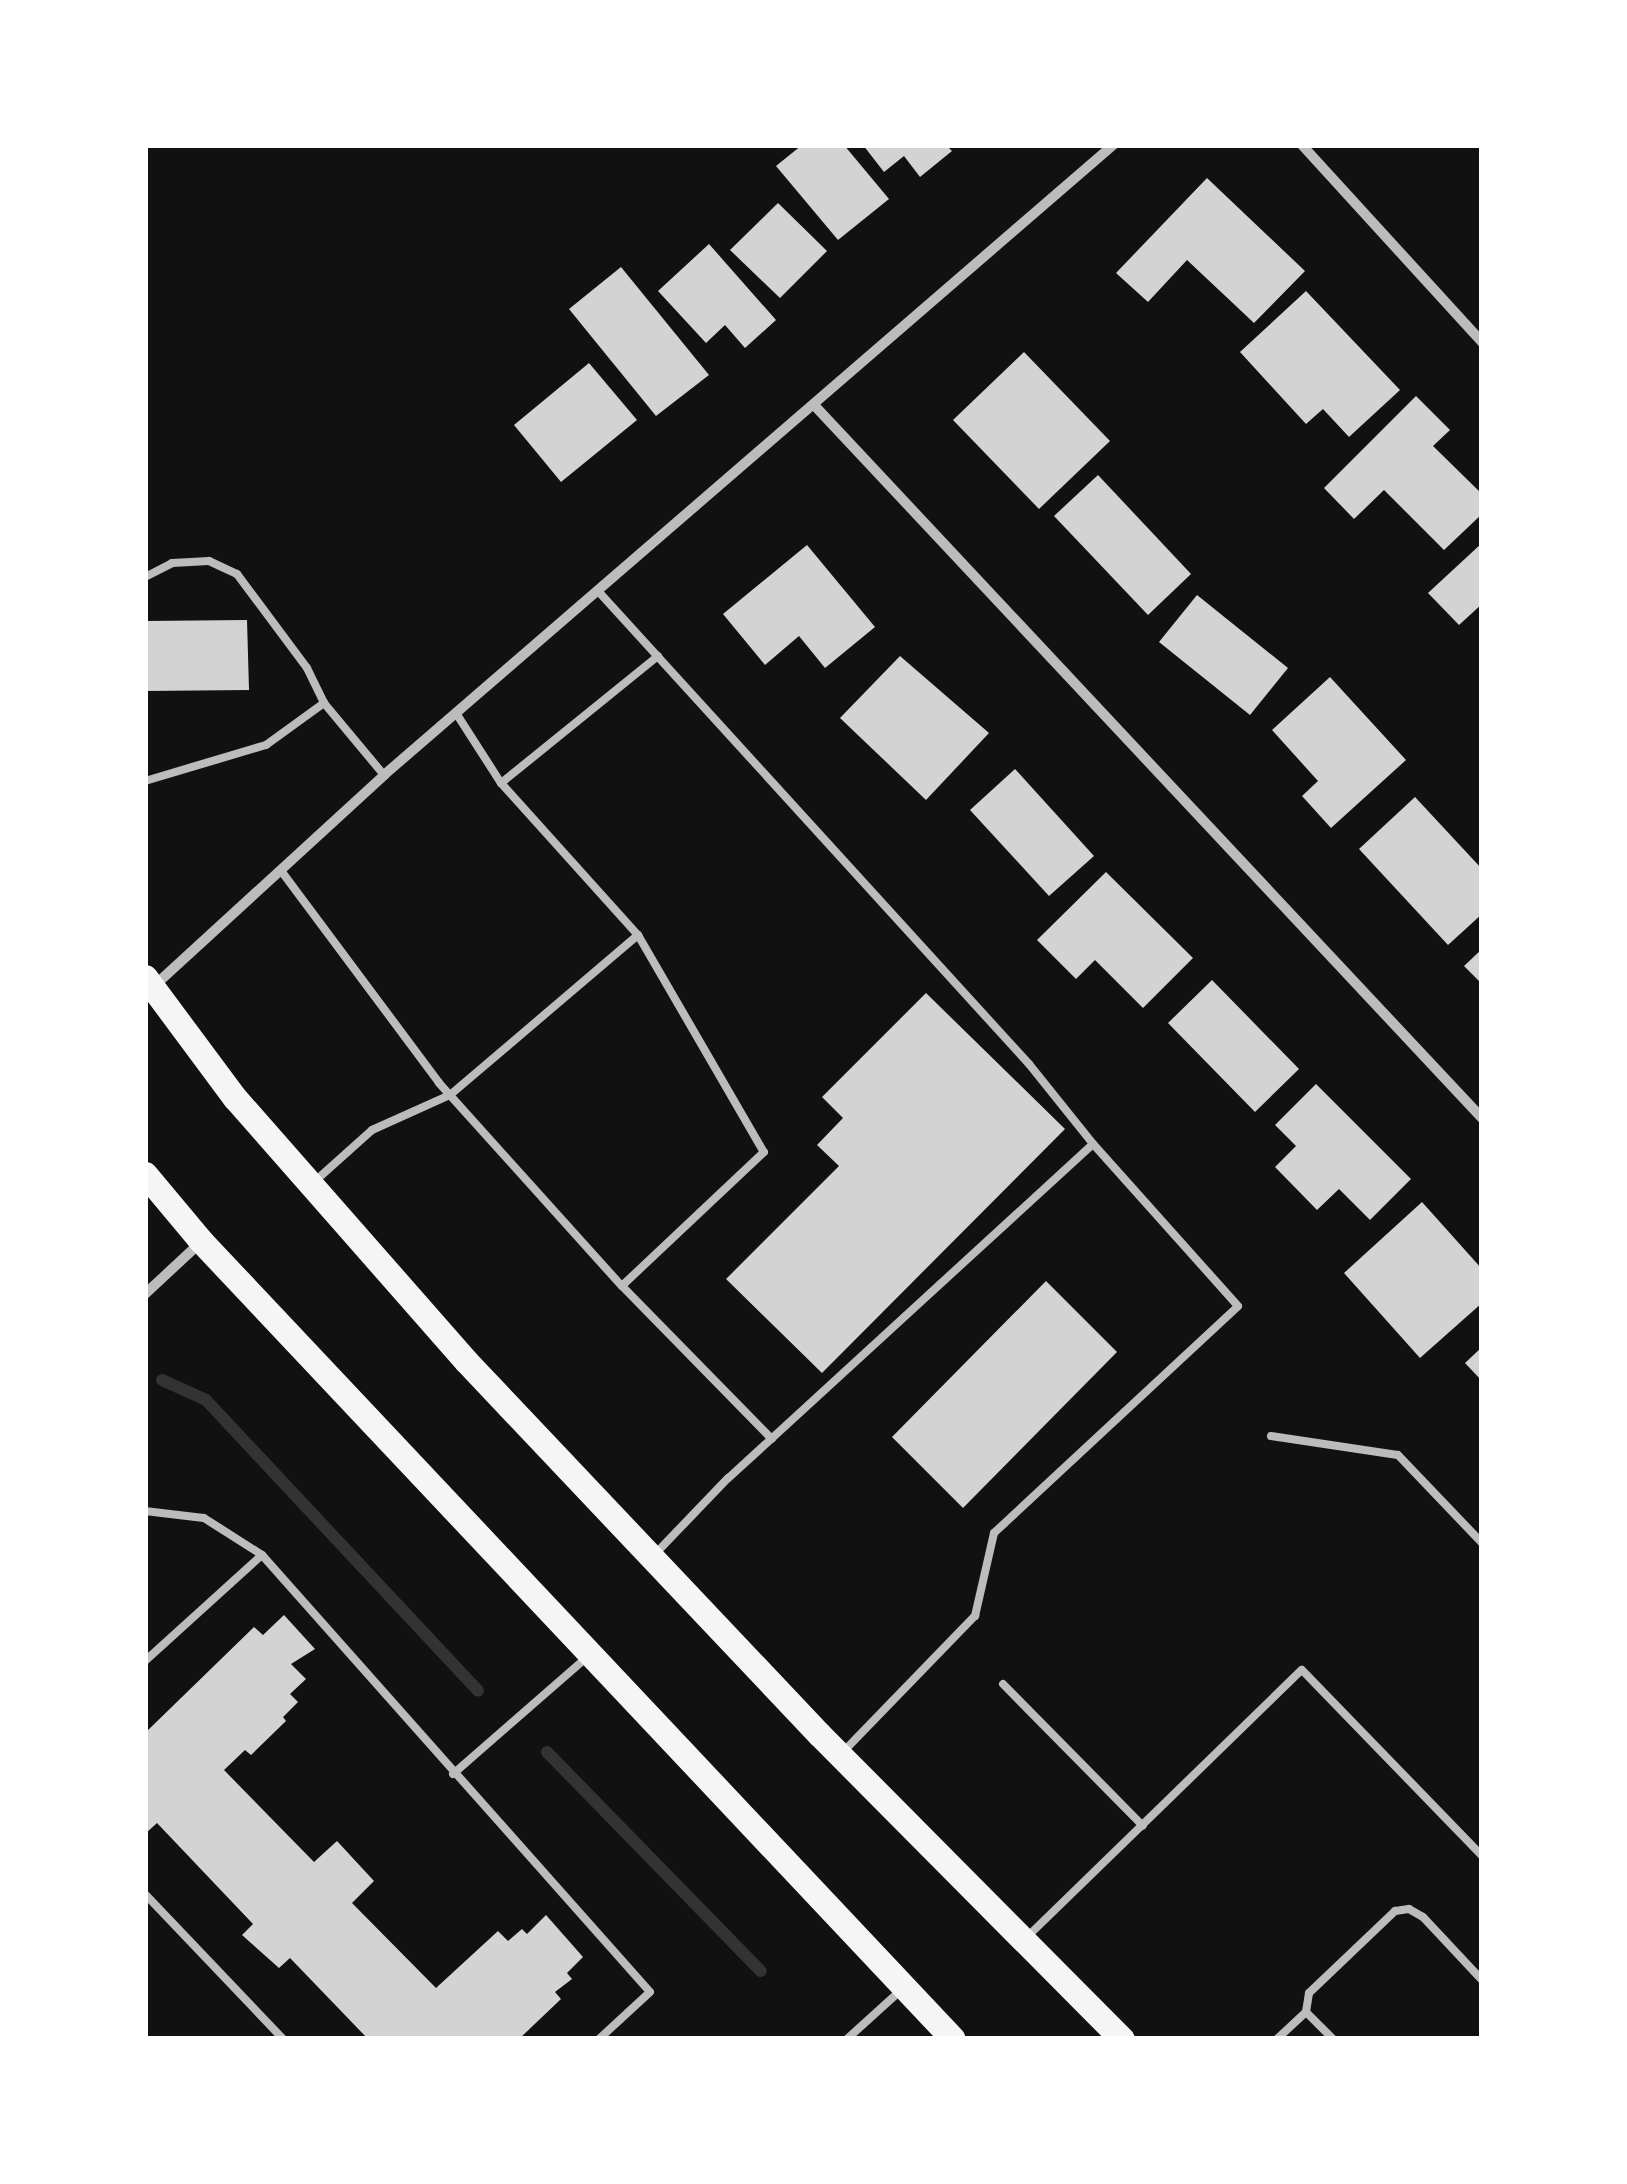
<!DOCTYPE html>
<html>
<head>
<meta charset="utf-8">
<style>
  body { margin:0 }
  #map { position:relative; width:1627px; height:2184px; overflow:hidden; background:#111; font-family:Inter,sans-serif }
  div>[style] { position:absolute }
  .stream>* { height:12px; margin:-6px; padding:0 6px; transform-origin:6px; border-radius:6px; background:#333 }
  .building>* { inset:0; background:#d3d3d3 }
  .service>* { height:8px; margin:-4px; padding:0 4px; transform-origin:4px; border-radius:4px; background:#bcbcbc }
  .minor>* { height:10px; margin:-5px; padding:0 5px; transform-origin:5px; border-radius:5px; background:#bcbcbc }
  .primary>* { height:25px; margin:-12.5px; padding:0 12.5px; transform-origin:12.5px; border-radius:12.5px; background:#f5f5f5 }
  span { translate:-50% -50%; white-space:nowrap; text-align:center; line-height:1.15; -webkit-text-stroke:9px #fff; paint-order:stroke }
  .frame { position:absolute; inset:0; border:148px solid #fff; pointer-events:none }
</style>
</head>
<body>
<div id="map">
  <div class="stream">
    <i style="left:162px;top:1380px;width:48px;rotate:24.4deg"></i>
    <i style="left:206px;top:1400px;width:398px;rotate:46.9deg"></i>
    <i style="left:547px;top:1752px;width:306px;rotate:45.7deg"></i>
  </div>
  <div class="building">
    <i style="clip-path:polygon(802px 145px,844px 145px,889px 199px,838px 240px,776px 166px)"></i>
    <i style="clip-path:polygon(863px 145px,946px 145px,952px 151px,920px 177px,904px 156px,884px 172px)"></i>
    <i style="clip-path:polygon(1207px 178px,1305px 271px,1254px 323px,1187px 260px,1148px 302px,1116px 273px)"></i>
    <i style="clip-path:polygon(778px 203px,827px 251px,780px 298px,730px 250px)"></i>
    <i style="clip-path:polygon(709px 244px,776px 320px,745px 348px,725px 325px,706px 343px,658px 291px)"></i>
    <i style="clip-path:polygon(621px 267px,709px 375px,656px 416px,569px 309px)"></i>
    <i style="clip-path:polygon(1306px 291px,1400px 390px,1349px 437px,1323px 409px,1306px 424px,1240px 352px)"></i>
    <i style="clip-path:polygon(1024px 352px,1110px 441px,1039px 509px,953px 420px)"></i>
    <i style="clip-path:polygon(589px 363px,637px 420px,561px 482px,514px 425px)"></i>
    <i style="clip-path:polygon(1416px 396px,1450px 430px,1433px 446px,1482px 494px,1482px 514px,1444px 550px,1384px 490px,1354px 519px,1324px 488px)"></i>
    <i style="clip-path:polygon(1098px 475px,1191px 574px,1148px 615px,1054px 516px)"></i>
    <i style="clip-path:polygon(1482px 543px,1482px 604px,1459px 625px,1428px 593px)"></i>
    <i style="clip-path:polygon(807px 545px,875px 627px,825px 668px,799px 636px,765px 665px,723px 614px)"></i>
    <i style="clip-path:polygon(1197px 595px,1288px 668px,1250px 715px,1159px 642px)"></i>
    <i style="clip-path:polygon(247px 620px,249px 690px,145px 691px,145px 621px)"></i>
    <i style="clip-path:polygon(900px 656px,989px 733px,926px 800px,840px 718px)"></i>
    <i style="clip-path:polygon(1330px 677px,1406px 760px,1331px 828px,1302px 796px,1318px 781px,1272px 730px)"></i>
    <i style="clip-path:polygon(1015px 769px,1094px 856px,1049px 896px,970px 810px)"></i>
    <i style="clip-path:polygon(1415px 797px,1482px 869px,1482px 914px,1448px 945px,1359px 849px)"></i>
    <i style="clip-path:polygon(1106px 872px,1193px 958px,1143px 1008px,1095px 960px,1076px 979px,1037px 940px)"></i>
    <i style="clip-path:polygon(1482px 949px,1482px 984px,1464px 966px)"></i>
    <i style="clip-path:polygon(1212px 980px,1299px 1069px,1255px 1112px,1168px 1023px)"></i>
    <i style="clip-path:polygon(926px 993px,1065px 1129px,822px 1373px,726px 1279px,839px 1166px,817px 1145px,843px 1118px,822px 1097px)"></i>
    <i style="clip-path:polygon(1316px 1084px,1411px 1179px,1370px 1220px,1339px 1189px,1317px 1210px,1275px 1167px,1296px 1146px,1275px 1125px)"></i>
    <i style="clip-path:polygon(1422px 1202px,1482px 1269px,1482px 1303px,1420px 1358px,1344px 1273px)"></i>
    <i style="clip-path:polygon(1046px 1281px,1117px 1352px,963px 1508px,892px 1437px)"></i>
    <i style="clip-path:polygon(1482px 1347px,1482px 1381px,1465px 1363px)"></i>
    <i style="clip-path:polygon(284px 1615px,315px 1649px,291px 1664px,306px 1679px,290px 1694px,298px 1702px,283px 1717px,286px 1721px,251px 1755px,245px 1750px,224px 1770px,314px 1862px,337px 1841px,374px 1881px,352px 1903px,436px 1988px,498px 1931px,508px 1941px,522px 1929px,527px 1934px,546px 1915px,583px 1957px,567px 1973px,572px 1979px,555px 1992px,561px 1999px,519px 2039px,368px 2039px,290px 1958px,279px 1968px,242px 1935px,253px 1924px,157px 1823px,145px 1834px,145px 1733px,254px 1627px,263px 1635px)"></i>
  </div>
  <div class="service">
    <i style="left:145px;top:577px;width:30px;rotate:-27deg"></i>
    <i style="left:172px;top:563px;width:37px;rotate:-3deg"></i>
    <i style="left:209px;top:561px;width:31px;rotate:25deg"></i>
    <i style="left:237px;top:574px;width:117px;rotate:53.3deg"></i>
    <i style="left:307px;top:668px;width:39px;rotate:64deg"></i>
    <i style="left:598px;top:591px;width:640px;rotate:47.66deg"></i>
    <i style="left:1029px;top:1064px;width:102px;rotate:51.3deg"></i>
    <i style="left:1093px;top:1144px;width:495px;rotate:137.5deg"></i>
    <i style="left:728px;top:1478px;width:105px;rotate:133.8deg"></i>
    <i style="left:658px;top:656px;width:202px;rotate:141deg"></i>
    <i style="left:501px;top:783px;width:205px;rotate:48deg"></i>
    <i style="left:638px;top:935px;width:251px;rotate:59.9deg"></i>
    <i style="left:764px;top:1152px;width:195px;rotate:136.7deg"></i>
    <i style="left:622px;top:1286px;width:214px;rotate:45.6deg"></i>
    <i style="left:456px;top:713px;width:83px;rotate:57.3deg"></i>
    <i style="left:145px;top:781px;width:126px;rotate:-16.6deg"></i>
    <i style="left:266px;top:745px;width:72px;rotate:-35.9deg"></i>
    <i style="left:324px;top:703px;width:94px;rotate:50.2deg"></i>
    <i style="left:282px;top:872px;width:263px;rotate:53.3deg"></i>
    <i style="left:439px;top:1083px;width:273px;rotate:48deg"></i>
    <i style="left:314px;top:1182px;width:78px;rotate:-41.9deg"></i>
    <i style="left:372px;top:1130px;width:85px;rotate:-24.2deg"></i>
    <i style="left:450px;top:1095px;width:247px;rotate:-40.4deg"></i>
    <i style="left:1271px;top:1436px;width:128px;rotate:8.5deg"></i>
    <i style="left:1398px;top:1455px;width:122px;rotate:46.3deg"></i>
    <i style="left:145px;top:1511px;width:59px;rotate:6.8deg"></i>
    <i style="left:204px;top:1518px;width:69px;rotate:32.5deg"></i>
    <i style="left:145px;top:1661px;width:158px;rotate:-42.2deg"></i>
    <i style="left:262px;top:1555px;width:584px;rotate:48.4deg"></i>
    <i style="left:650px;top:1992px;width:69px;rotate:137.3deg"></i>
    <i style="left:1003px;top:1684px;width:199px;rotate:45.4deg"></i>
    <i style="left:843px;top:1752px;width:190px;rotate:-45.9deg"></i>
    <i style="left:975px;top:1616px;width:85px;rotate:-77.1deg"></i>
    <i style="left:994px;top:1533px;width:333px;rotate:-42.9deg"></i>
    <i style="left:1238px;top:1306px;width:217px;rotate:-131.8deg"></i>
    <i style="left:453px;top:1774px;width:178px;rotate:-41.1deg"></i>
    <i style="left:145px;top:1894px;width:200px;rotate:46.4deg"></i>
    <i style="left:1027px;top:1937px;width:383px;rotate:-44.2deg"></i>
    <i style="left:1302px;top:1670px;width:259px;rotate:45.9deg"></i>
    <i style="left:1306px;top:2012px;width:19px;rotate:-81deg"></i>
    <i style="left:1309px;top:1993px;width:119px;rotate:-43.6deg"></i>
    <i style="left:1395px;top:1911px;width:14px;rotate:-8deg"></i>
    <i style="left:1409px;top:1909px;width:16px;rotate:30deg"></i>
    <i style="left:1423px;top:1917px;width:86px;rotate:46.9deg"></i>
    <i style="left:847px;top:2039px;width:73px;rotate:-42.2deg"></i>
    <i style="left:1277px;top:2039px;width:40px;rotate:-43deg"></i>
    <i style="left:1306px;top:2012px;width:38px;rotate:45deg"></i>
  </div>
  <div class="minor">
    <i style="left:1302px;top:145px;width:267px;rotate:47.6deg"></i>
    <i style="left:814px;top:405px;width:977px;rotate:46.87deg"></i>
    <i style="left:153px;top:987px;width:314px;rotate:-42.5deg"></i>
    <i style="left:384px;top:775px;width:964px;rotate:-40.83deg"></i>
    <i style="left:145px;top:1294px;width:76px;rotate:-42.9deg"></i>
  </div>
  <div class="primary">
    <i style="left:145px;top:977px;width:151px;rotate:53.4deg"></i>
    <i style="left:235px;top:1098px;width:350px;rotate:48.7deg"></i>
    <i style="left:466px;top:1361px;width:514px;rotate:46.58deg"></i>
    <i style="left:819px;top:1734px;width:430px;rotate:45.2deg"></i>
    <i style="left:145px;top:1174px;width:87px;rotate:50.1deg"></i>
    <i style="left:201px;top:1241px;width:1096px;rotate:46.7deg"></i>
  </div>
  <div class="frame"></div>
</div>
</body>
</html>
